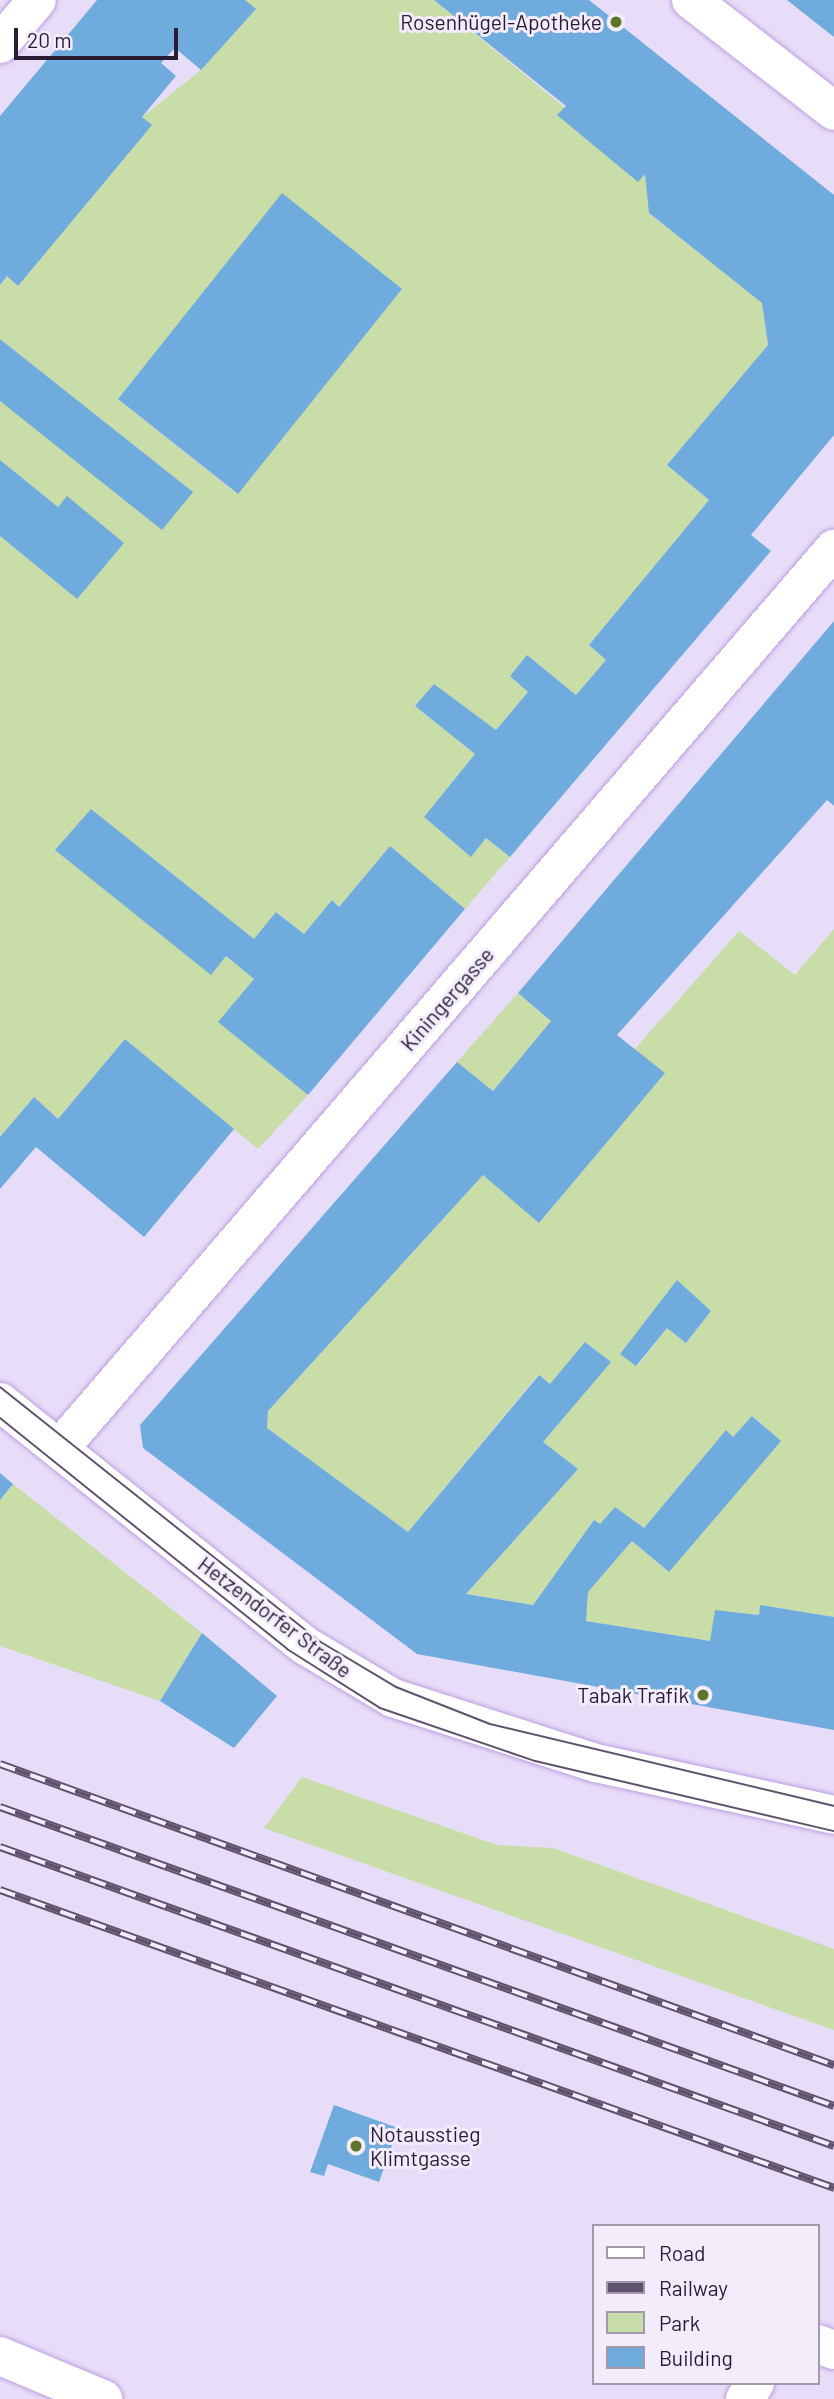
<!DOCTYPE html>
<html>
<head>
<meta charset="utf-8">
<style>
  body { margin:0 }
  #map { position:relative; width:834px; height:2399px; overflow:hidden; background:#e8ddf8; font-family:Barlow,sans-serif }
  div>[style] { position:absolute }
  .green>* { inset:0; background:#c8dda7 }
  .building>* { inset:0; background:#6fabdd }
  .roads { filter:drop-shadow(0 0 2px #bc9fe0) drop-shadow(0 0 2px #bc9fe0) }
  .street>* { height:38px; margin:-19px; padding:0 19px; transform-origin:19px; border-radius:19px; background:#fff }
  .secondary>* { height:38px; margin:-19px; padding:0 19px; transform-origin:19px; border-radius:19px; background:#fff }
  .tram>* { height:2px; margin:-1px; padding:0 1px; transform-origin:1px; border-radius:1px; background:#5e526c }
  .rail>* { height:8px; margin-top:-4px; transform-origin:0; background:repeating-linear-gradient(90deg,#f3edfb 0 16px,#5e526c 0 32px); box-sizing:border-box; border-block:2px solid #5e526c }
  .dots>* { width:19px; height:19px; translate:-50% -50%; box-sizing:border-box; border:4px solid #f3edfb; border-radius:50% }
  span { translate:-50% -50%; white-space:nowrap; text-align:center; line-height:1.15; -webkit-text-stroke:6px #f3edfb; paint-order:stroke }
  .poi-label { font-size:21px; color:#281c35 }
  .right { translate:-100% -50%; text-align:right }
  .left { translate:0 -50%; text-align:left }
  .street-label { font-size:21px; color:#281c35 }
  .legend { position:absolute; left:592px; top:2224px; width:228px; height:161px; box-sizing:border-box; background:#f3edfb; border:2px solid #a299ac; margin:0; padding:9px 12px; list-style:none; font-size:21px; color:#281c35 }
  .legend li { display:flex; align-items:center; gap:14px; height:35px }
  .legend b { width:35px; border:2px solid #a299ac }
  .scale { position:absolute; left:14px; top:28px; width:164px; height:32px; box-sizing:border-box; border:4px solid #281c35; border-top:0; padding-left:9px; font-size:21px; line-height:24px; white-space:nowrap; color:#281c35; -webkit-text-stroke:5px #f3edfb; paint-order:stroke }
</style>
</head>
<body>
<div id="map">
  <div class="green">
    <i style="clip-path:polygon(evenodd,245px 0,434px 0,645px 174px,650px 214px,762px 303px,768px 345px,667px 465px,709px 500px,589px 645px,606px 660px,576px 695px,527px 655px,510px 676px,528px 692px,496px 730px,434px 684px,415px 706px,475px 754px,424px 817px,470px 856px,486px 838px,510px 857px,465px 909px,390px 846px,339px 907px,332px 900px,304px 934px,277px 912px,254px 939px,92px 810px,211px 974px,226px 956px,254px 979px,219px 1022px,308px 1095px,258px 1149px,125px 1039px,58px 1119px,34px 1097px,0 1137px,0 536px,77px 599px,67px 497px,58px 507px,0 460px,0 401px,193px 492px,0 339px,0 285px,7px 276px,18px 286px,151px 125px,142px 117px,201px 70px,255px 9px,245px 0,282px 194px,402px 289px,237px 494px,118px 399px,282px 194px)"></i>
    <i style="clip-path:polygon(evenodd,834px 929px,834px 1617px,760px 1605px,759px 1615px,716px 1610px,710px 1641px,586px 1621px,588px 1592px,632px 1541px,669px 1572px,780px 1441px,753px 1416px,733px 1437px,726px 1430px,644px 1528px,615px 1507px,600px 1524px,594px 1520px,533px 1605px,466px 1594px,578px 1469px,543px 1442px,610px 1362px,586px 1342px,550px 1384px,538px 1375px,408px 1532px,267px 1428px,268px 1411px,483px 1175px,540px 1222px,664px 1073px,635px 1049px,739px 931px,795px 975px,834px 929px,677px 1281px,711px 1311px,686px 1343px,667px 1328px,637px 1366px,620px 1354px,677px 1281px)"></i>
    <i style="clip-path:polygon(518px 993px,551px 1021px,493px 1091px,457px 1062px)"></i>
    <i style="clip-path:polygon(13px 1484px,202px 1633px,160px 1701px,0 1646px,0 1500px)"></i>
    <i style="clip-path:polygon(302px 1777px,497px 1845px,553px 1848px,834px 1949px,834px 2030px,264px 1828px)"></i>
  </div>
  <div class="building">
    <i style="clip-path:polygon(97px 0,245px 0,256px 9px,201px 70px,175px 48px,161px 63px,176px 76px,142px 117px,152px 125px,18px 286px,7px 276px,0 285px,0 116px)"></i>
    <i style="clip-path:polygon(434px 0,589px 0,834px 195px,834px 435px,751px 535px,771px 551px,510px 857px,486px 838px,471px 857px,424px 817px,475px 754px,415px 706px,434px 684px,496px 730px,528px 692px,510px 676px,527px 655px,576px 695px,606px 660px,589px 645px,709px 500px,667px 465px,768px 345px,762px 303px,649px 213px,645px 174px,638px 182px,557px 115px,566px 106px)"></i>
    <i style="clip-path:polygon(787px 0,834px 0,834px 37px,825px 30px)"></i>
    <i style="clip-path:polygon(282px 193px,402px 289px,238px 494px,118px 399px)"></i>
    <i style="clip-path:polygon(0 339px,193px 492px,162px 530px,0 401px)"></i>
    <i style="clip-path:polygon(0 460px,58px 507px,67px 496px,124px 543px,77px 599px,0 536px)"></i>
    <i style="clip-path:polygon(834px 621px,834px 806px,827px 800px,617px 1035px,665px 1073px,539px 1223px,483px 1175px,268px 1411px,267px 1428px,408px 1532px,539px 1375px,550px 1384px,585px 1342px,611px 1362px,543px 1442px,578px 1469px,466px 1594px,533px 1605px,594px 1520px,600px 1524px,615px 1507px,644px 1528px,726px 1430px,733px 1437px,752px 1416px,781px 1441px,669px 1572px,632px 1541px,588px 1592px,586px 1621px,710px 1641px,715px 1610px,759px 1615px,760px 1605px,834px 1617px,834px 1730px,417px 1654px,143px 1448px,140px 1425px,457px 1062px,493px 1091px,551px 1021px,518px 993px)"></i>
    <i style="clip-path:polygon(91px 809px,254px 939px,276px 912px,304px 934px,332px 900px,339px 907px,390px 846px,465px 909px,308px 1095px,218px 1022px,254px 979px,226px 956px,211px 975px,55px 850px)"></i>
    <i style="clip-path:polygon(125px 1039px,234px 1129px,144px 1237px,36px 1147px,0 1189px,0 1137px,34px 1097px,58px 1119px)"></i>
    <i style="clip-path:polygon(677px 1280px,711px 1311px,686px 1343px,667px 1328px,636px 1366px,620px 1354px)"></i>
    <i style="clip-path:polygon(0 1473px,13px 1484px,0 1500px)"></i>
    <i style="clip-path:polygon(202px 1633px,277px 1696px,234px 1748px,160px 1701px)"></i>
    <i style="clip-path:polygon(334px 2105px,398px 2128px,379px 2182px,328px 2164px,324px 2176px,310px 2172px)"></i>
  </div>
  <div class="roads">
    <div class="street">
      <i style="left:691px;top:0;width:181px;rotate:37.8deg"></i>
      <i style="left:0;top:44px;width:57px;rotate:-49.9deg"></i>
      <i style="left:59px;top:1449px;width:1188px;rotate:-49.27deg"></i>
      <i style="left:818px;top:2344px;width:17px;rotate:21deg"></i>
      <i style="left:745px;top:2399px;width:19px;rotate:-58deg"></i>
    </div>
    <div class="secondary">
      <i style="left:0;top:1402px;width:391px;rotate:38.6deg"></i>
      <i style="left:306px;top:1646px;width:101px;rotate:30.9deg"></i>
      <i style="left:393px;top:1698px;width:213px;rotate:17.8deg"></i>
      <i style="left:596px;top:1763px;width:244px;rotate:12.3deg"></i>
      <i style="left:0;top:2356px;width:112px;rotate:22.7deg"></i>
    </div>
  </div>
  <div class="tram">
    <i style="left:0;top:1387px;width:408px;rotate:38.5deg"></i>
    <i style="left:319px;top:1641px;width:90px;rotate:30.9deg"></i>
    <i style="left:396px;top:1687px;width:101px;rotate:21.5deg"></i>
    <i style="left:490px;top:1724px;width:354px;rotate:13.4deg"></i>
    <i style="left:0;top:1418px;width:368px;rotate:38.8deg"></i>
    <i style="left:287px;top:1649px;width:110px;rotate:32.4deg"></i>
    <i style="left:380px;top:1708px;width:164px;rotate:18.9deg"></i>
    <i style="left:535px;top:1761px;width:307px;rotate:13.2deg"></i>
  </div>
  <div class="rail">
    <i style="left:0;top:1764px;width:887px;rotate:19.85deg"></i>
    <i style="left:0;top:1807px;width:886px;rotate:19.72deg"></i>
    <i style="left:0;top:1847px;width:886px;rotate:19.72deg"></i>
    <i style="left:0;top:1890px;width:886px;rotate:19.66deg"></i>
  </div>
  <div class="dots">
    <i style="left:616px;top:22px;background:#5d7527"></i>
    <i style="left:703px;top:1695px;background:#5d7527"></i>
    <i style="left:356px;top:2146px;background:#5d7527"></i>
  </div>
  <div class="poi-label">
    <span class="right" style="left:602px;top:22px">Rosenhügel-Apotheke</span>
    <span class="right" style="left:689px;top:1695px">Tabak Trafik</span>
    <span class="left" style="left:370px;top:2146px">Notausstieg<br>Klimtgasse</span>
  </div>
  <div class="street-label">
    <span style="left:447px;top:999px;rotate:-49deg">Kiningergasse</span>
    <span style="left:275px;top:1617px;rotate:37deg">Hetzendorfer Straße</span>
  </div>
  <ul class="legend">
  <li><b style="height:9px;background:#fff"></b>Road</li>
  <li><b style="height:9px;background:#5e526c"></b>Railway</li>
  <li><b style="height:19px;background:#c8dda7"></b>Park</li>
  <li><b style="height:19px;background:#6fabdd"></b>Building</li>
  </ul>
  <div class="scale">20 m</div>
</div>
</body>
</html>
